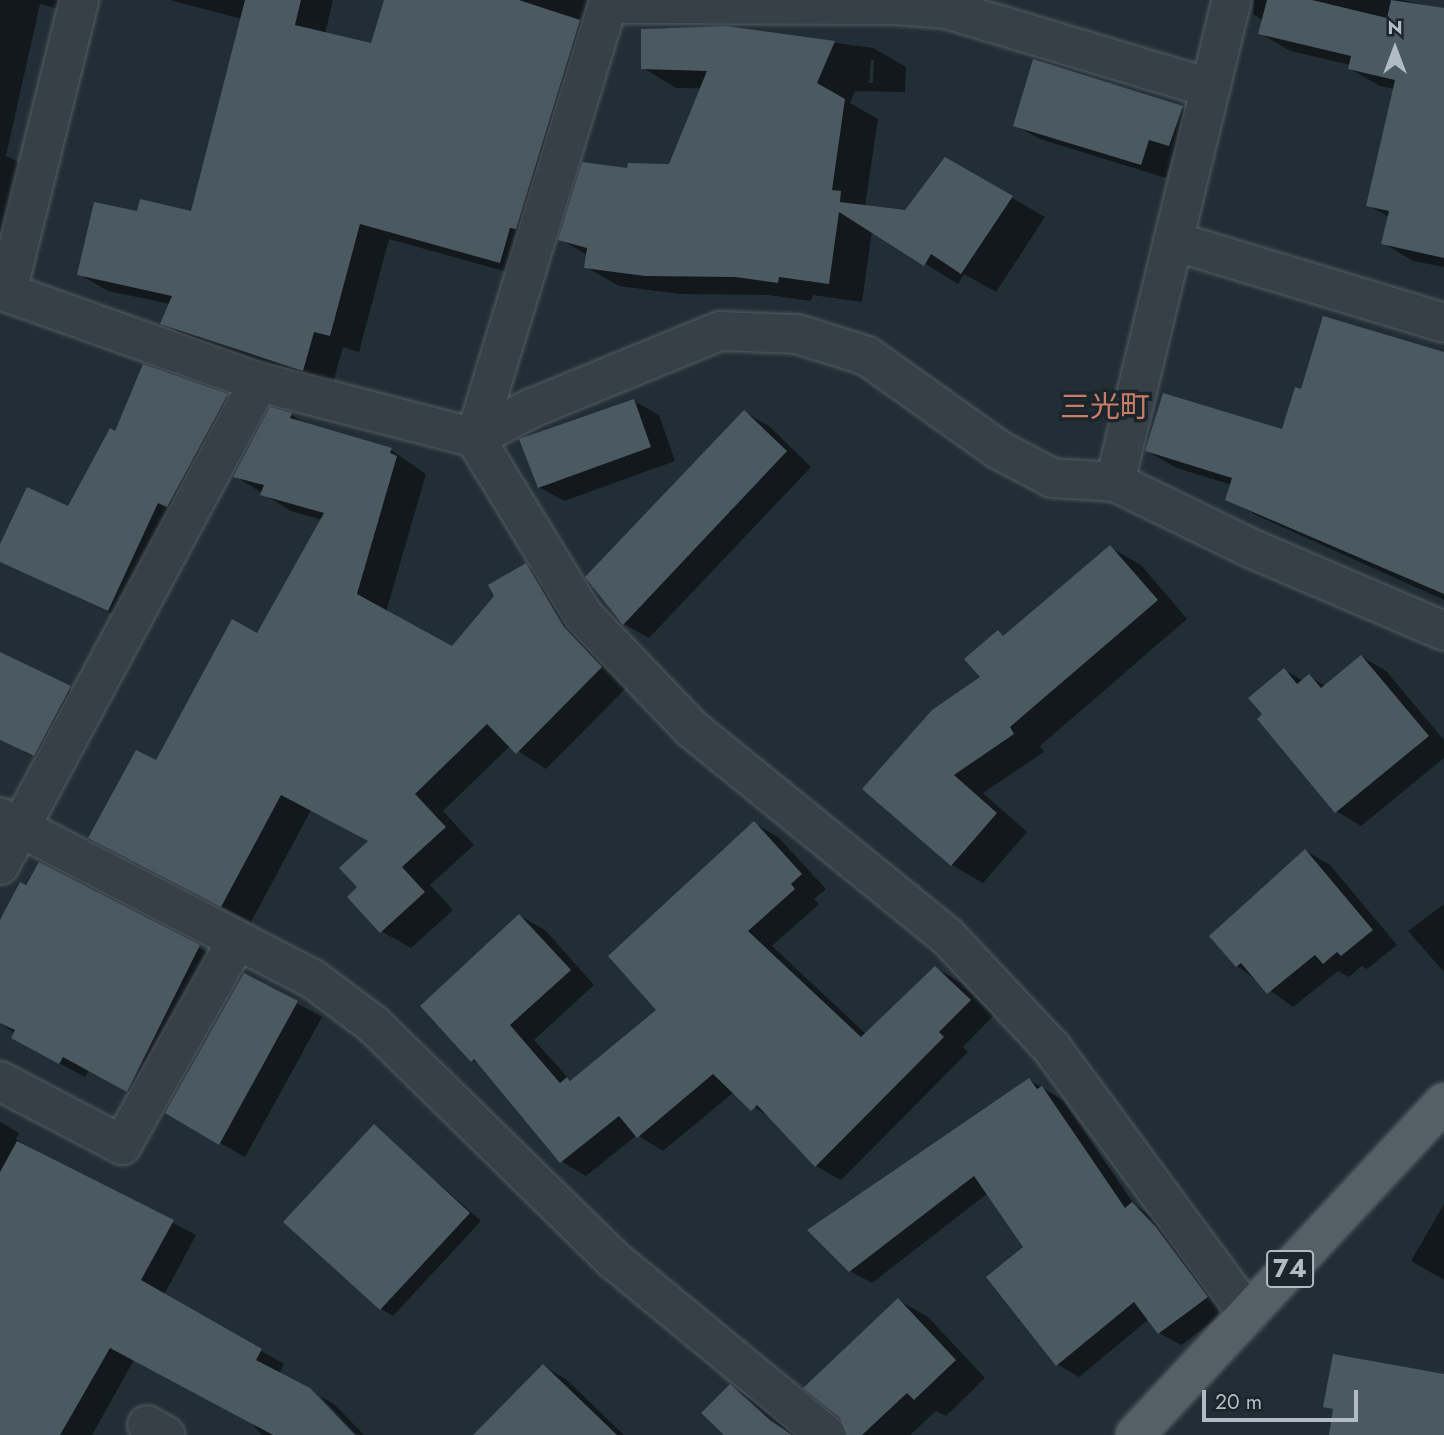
<!DOCTYPE html>
<html>
<head>
<meta charset="utf-8">
<style>
  body { margin:0 }
  #map { position:relative; width:1444px; height:1435px; overflow:hidden; background:#222e35; font-family:Jost,"Noto Sans JP",sans-serif }
  div>[style] { position:absolute }
  .shadow>* { inset:0; background:#0007 }
  .building>* { inset:0; background:#4b5961 }
  .roads { filter:drop-shadow(0 0 2px #535e64) drop-shadow(0 0 2px #535e64) }
  .minor>* { height:38px; margin:-19px; padding:0 19px; transform-origin:19px; border-radius:19px; background:#364046 }
  .primary>* { height:38px; margin:-19px; padding:0 19px; transform-origin:19px; border-radius:19px; background:#545f66 }
  span { translate:-50% -50%; white-space:nowrap; text-align:center; line-height:1.15; -webkit-text-stroke:7px #1b252b; paint-order:stroke }
  .shield-label span { padding:2px 5px; background:#1b252b; border:2px solid; border-radius:5px; -webkit-text-stroke-width:0 }
  .shield-label { font-size:26px; color:#b0bbc3; font-weight:700 }
  .neighbourhood-label { font-size:30px; color:#c87d66 }
  .north { position:absolute; left:1360px; top:14px; width:70px; height:70px; -webkit-text-stroke:5px #1b252b; paint-order:stroke; rotate:0deg; font-size:19px; font-weight:700; line-height:28px; text-align:center; color:#b0bbc3 }
  .north::after { content:''; display:block; margin:auto; width:24px; height:32px; background:#b0bbc3; clip-path:polygon(50% 0,100% 100%,50% 72%,0 100%) }
  .scale { position:absolute; left:1202px; top:1390px; width:156px; height:32px; box-sizing:border-box; border:4px solid #b0bbc3; border-top:0; padding-left:9px; font-size:21px; line-height:24px; white-space:nowrap; color:#b0bbc3; -webkit-text-stroke:5px #1b252b; paint-order:stroke }
</style>
</head>
<body>
<div id="map">
  <div class="shadow">
    <i style="clip-path:polygon(0 0,77px 0,74px 13px,40px 4px,6px 156px,46px 175px,30px 240px,0 232px)"></i>
    <i style="clip-path:polygon(170px 0,333px 0,325px 34px,372px 45px,386px 0,588px 0,582px 23px,608px 38px,529px 278px,389px 239px,359px 352px,343px 347px,332px 386px,191px 340px,163px 323px,171px 304px,108px 291px,79px 274px,139px 213px,193px 213px,242px 19px)"></i>
    <i style="clip-path:polygon(1254px 0,1402px 0,1444px 10px,1444px 267px,1413px 261px,1383px 243px,1389px 217px,1368px 205px,1395px 89px,1380px 86px,1350px 69px,1351px 65px,1290px 51px,1260px 33px,1263px 21px,1253px 14px)"></i>
    <i style="clip-path:polygon(evenodd,662px 28px,726px 28px,873px 48px,906px 67px,905px 92px,855px 91px,850px 103px,878px 119px,865px 206px,906px 211px,945px 159px,1045px 217px,996px 292px,964px 274px,958px 284px,872px 231px,862px 302px,813px 295px,811px 301px,769px 295px,680px 294px,619px 286px,586px 267px,587px 255px,560px 239px,629px 170px,670px 165px,738px 89px,676px 88px,643px 68px,643px 30px,662px 28px,871px 60px,874px 60px,873px 83px,869px 83px,871px 60px)"></i>
    <i style="clip-path:polygon(1182px 107px,1207px 122px,1194px 159px,1174px 153px,1166px 178px,1040px 139px,1015px 125px)"></i>
    <i style="clip-path:polygon(1444px 354px,1444px 600px,1258px 516px,1227px 499px,1232px 485px,1177px 468px,1147px 451px,1283px 431px,1302px 391px)"></i>
    <i style="clip-path:polygon(227px 396px,251px 410px,134px 624px,0 561px,0 548px,69px 508px)"></i>
    <i style="clip-path:polygon(634px 401px,659px 415px,675px 461px,564px 501px,539px 487px)"></i>
    <i style="clip-path:polygon(744px 412px,769px 426px,811px 467px,649px 638px,624px 624px)"></i>
    <i style="clip-path:polygon(291px 415px,310px 426px,391px 450px,426px 474px,386px 612px,452px 648px,526px 565px,555px 582px,630px 684px,546px 769px,510px 746px,443px 811px,474px 845px,430px 885px,453px 910px,411px 948px,381px 931px,360px 887px,370px 842px,311px 810px,251px 922px,120px 854px,157px 763px,258px 635px,322px 520px,291px 511px,235px 476px)"></i>
    <i style="clip-path:polygon(1110px 547px,1141px 565px,1187px 619px,1040px 746px,1044px 752px,983px 793px,1027px 832px,983px 883px,952px 865px,864px 789px,983px 678px,998px 632px,1005px 637px)"></i>
    <i style="clip-path:polygon(0 654px,95px 702px,59px 769px,0 740px)"></i>
    <i style="clip-path:polygon(1362px 657px,1386px 671px,1444px 740px,1444px 758px,1361px 826px,1336px 811px,1265px 714px,1284px 670px,1304px 681px,1309px 677px,1326px 686px)"></i>
    <i style="clip-path:polygon(754px 823px,779px 838px,826px 889px,814px 899px,819px 904px,772px 946px,866px 1034px,935px 968px,960px 982px,994px 1015px,963px 1047px,968px 1052px,841px 1180px,816px 1166px,777px 1123px,734px 1092px,663px 1151px,637px 1135px,586px 1176px,561px 1161px,484px 1067px,472px 1060px,520px 916px,545px 930px,594px 985px,534px 1040px,572px 1082px,659px 1010px)"></i>
    <i style="clip-path:polygon(1306px 851px,1330px 865px,1397px 945px,1367px 969px,1362px 966px,1349px 977px,1338px 971px,1293px 1007px,1237px 966px)"></i>
    <i style="clip-path:polygon(39px 864px,224px 961px,152px 1105px,89px 1069px,85px 1077px,38px 1052px,0 1022px,0 921px)"></i>
    <i style="clip-path:polygon(1444px 904px,1444px 972px,1408px 931px)"></i>
    <i style="clip-path:polygon(245px 975px,322px 1017px,245px 1157px,167px 1113px)"></i>
    <i style="clip-path:polygon(1029px 1080px,1063px 1100px,1135px 1206px,1154px 1217px,1228px 1310px,1181px 1345px,1159px 1333px,1149px 1319px,1079px 1377px,1058px 1365px,1026px 1248px,988px 1193px,872px 1283px,850px 1271px)"></i>
    <i style="clip-path:polygon(0 1122px,19px 1133px,16px 1139px,53px 1161px,196px 1235px,164px 1295px,284px 1364px,279px 1374px,353px 1435px,262px 1435px,250px 1422px,134px 1360px,92px 1435px,0 1435px)"></i>
    <i style="clip-path:polygon(374px 1126px,481px 1221px,393px 1316px,381px 1309px)"></i>
    <i style="clip-path:polygon(1444px 1204px,1444px 1280px,1411px 1261px)"></i>
    <i style="clip-path:polygon(898px 1300px,928px 1317px,985px 1378px,946px 1416px,936px 1411px,910px 1435px,849px 1435px,848px 1426px,806px 1388px)"></i>
    <i style="clip-path:polygon(544px 1366px,567px 1380px,624px 1435px,476px 1435px)"></i>
    <i style="clip-path:polygon(730px 1386px,760px 1404px,798px 1435px,726px 1435px)"></i>
    <i style="clip-path:polygon(320px 1396px,334px 1404px,364px 1435px,357px 1435px)"></i>
  </div>
  <div class="building">
    <i style="clip-path:polygon(245px 0,301px 0,295px 25px,371px 43px,384px 0,519px 0,580px 20px,516px 229px,510px 228px,500px 263px,360px 224px,330px 336px,314px 332px,303px 371px,160px 324px,172px 296px,77px 275px,94px 202px,137px 211px,140px 199px,191px 211px)"></i>
    <i style="clip-path:polygon(1267px 0,1312px 0,1387px 18px,1391px 0,1444px 8px,1444px 258px,1381px 244px,1389px 211px,1366px 206px,1395px 80px,1348px 69px,1351px 56px,1258px 34px)"></i>
    <i style="clip-path:polygon(726px 26px,835px 41px,817px 83px,845px 99px,832px 190px,841px 191px,840px 202px,905px 210px,945px 157px,1013px 196px,961px 274px,931px 254px,924px 266px,839px 212px,829px 284px,779px 277px,778px 283px,735px 277px,645px 276px,584px 268px,587px 248px,558px 240px,582px 162px,627px 168px,628px 163px,669px 164px,707px 71px,641px 69px,641px 29px)"></i>
    <i style="clip-path:polygon(1033px 59px,1183px 106px,1169px 146px,1149px 140px,1141px 165px,1013px 126px)"></i>
    <i style="clip-path:polygon(1323px 316px,1444px 352px,1444px 594px,1225px 500px,1232px 478px,1145px 451px,1163px 393px,1282px 429px,1295px 387px,1301px 389px)"></i>
    <i style="clip-path:polygon(143px 364px,228px 394px,167px 507px,158px 503px,108px 611px,0 562px,0 544px,27px 487px,68px 506px,110px 428px,115px 431px)"></i>
    <i style="clip-path:polygon(634px 399px,651px 447px,538px 488px,519px 439px)"></i>
    <i style="clip-path:polygon(270px 407px,292px 413px,290px 418px,392px 448px,390px 453px,397px 456px,357px 594px,452px 646px,494px 596px,488px 585px,526px 563px,564px 627px,602px 667px,516px 754px,487px 724px,415px 794px,446px 827px,402px 867px,425px 892px,380px 933px,347px 897px,357px 887px,339px 868px,368px 841px,281px 795px,221px 907px,88px 838px,136px 750px,156px 760px,232px 619px,257px 633px,324px 513px,260px 495px,264px 485px,233px 477px)"></i>
    <i style="clip-path:polygon(744px 410px,787px 451px,623px 625px,585px 577px)"></i>
    <i style="clip-path:polygon(1110px 545px,1158px 600px,1010px 727px,1014px 734px,954px 775px,997px 813px,951px 866px,862px 789px,932px 710px,980px 677px,964px 659px,998px 630px,1003px 636px)"></i>
    <i style="clip-path:polygon(0 652px,71px 686px,34px 756px,0 740px)"></i>
    <i style="clip-path:polygon(1361px 655px,1429px 736px,1335px 813px,1257px 719px,1262px 714px,1248px 698px,1284px 668px,1297px 684px,1309px 674px,1321px 688px)"></i>
    <i style="clip-path:polygon(754px 821px,802px 874px,791px 884px,795px 889px,748px 931px,861px 1037px,935px 966px,971px 1000px,939px 1032px,944px 1037px,815px 1167px,757px 1105px,751px 1111px,713px 1074px,637px 1138px,619px 1116px,560px 1163px,474px 1059px,471px 1062px,420px 1006px,519px 914px,571px 970px,510px 1025px,560px 1083px,567px 1077px,570px 1081px,656px 1010px,608px 956px)"></i>
    <i style="clip-path:polygon(1305px 849px,1373px 930px,1341px 956px,1337px 952px,1323px 964px,1315px 955px,1267px 994px,1241px 963px,1236px 967px,1209px 936px)"></i>
    <i style="clip-path:polygon(39px 862px,200px 945px,127px 1092px,63px 1057px,59px 1064px,11px 1038px,15px 1030px,0 1023px,0 920px,20px 882px,26px 885px)"></i>
    <i style="clip-path:polygon(244px 973px,298px 1001px,219px 1145px,165px 1113px)"></i>
    <i style="clip-path:polygon(1029px 1078px,1037px 1089px,1042px 1086px,1125px 1208px,1132px 1202px,1155px 1226px,1208px 1297px,1158px 1334px,1134px 1302px,1056px 1366px,986px 1277px,1023px 1247px,974px 1176px,849px 1272px,807px 1230px)"></i>
    <i style="clip-path:polygon(374px 1124px,470px 1213px,380px 1310px,283px 1222px)"></i>
    <i style="clip-path:polygon(17px 1141px,174px 1220px,141px 1280px,262px 1349px,256px 1360px,310px 1388px,355px 1435px,273px 1435px,110px 1348px,60px 1435px,0 1435px,0 1172px)"></i>
    <i style="clip-path:polygon(898px 1298px,956px 1360px,914px 1400px,907px 1393px,862px 1435px,847px 1435px,840px 1418px,803px 1388px)"></i>
    <i style="clip-path:polygon(1333px 1354px,1444px 1374px,1444px 1435px,1329px 1435px,1333px 1409px,1323px 1407px)"></i>
    <i style="clip-path:polygon(543px 1364px,617px 1435px,473px 1435px)"></i>
    <i style="clip-path:polygon(730px 1384px,770px 1420px,792px 1435px,724px 1435px,701px 1413px)"></i>
  </div>
  <div class="roads">
    <div class="minor">
      <i style="left:609px;top:0;width:458px;rotate:107deg"></i>
      <i style="left:475px;top:438px;width:207px;rotate:58.6deg"></i>
      <i style="left:583px;top:615px;width:158px;rotate:46.3deg"></i>
      <i style="left:692px;top:729px;width:328px;rotate:39.1deg"></i>
      <i style="left:947px;top:936px;width:152px;rotate:46.9deg"></i>
      <i style="left:1051px;top:1047px;width:332px;rotate:53.6deg"></i>
      <i style="left:608px;top:4px;width:285px;rotate:0.2deg"></i>
      <i style="left:893px;top:5px;width:53px;rotate:4.3deg"></i>
      <i style="left:946px;top:9px;width:276px;rotate:16.7deg"></i>
      <i style="left:1173px;top:241px;width:283px;rotate:16.8deg"></i>
      <i style="left:0;top:290px;width:275px;rotate:19.6deg"></i>
      <i style="left:259px;top:382px;width:223px;rotate:14.5deg"></i>
      <i style="left:475px;top:438px;width:64px;rotate:-27.8deg"></i>
      <i style="left:532px;top:408px;width:203px;rotate:-22.3deg"></i>
      <i style="left:720px;top:331px;width:77px;rotate:2.2deg"></i>
      <i style="left:797px;top:334px;width:73px;rotate:17.4deg"></i>
      <i style="left:867px;top:356px;width:162px;rotate:35.5deg"></i>
      <i style="left:999px;top:450px;width:60px;rotate:27.8deg"></i>
      <i style="left:1052px;top:478px;width:63px;rotate:3.6deg"></i>
      <i style="left:1115px;top:482px;width:148px;rotate:26deg"></i>
      <i style="left:1248px;top:547px;width:213px;rotate:23.2deg"></i>
      <i style="left:7px;top:292px;width:301px;rotate:-76.1deg"></i>
      <i style="left:1115px;top:482px;width:496px;rotate:-76.4deg"></i>
      <i style="left:0;top:817px;width:352px;rotate:27.4deg"></i>
      <i style="left:313px;top:979px;width:75px;rotate:36.9deg"></i>
      <i style="left:373px;top:1024px;width:337px;rotate:44.4deg"></i>
      <i style="left:614px;top:1260px;width:275px;rotate:39.5deg"></i>
      <i style="left:0;top:865px;width:548px;rotate:-61.8deg"></i>
      <i style="left:0;top:1081px;width:138px;rotate:27.7deg"></i>
      <i style="left:122px;top:1145px;width:235px;rotate:-60.7deg"></i>
      <i style="left:147px;top:1425px;width:21px;rotate:29deg"></i>
    </div>
    <div class="primary">
      <i style="left:1135px;top:1435px;width:454px;rotate:-47.1deg"></i>
    </div>
  </div>
  <div class="shield-label">
    <span style="left:1290px;top:1269px">74</span>
  </div>
  <div class="neighbourhood-label">
    <span style="left:1105px;top:407px">三光町</span>
  </div>
  <div class="north">N</div>
  <div class="scale">20 m</div>
</div>
</body>
</html>
